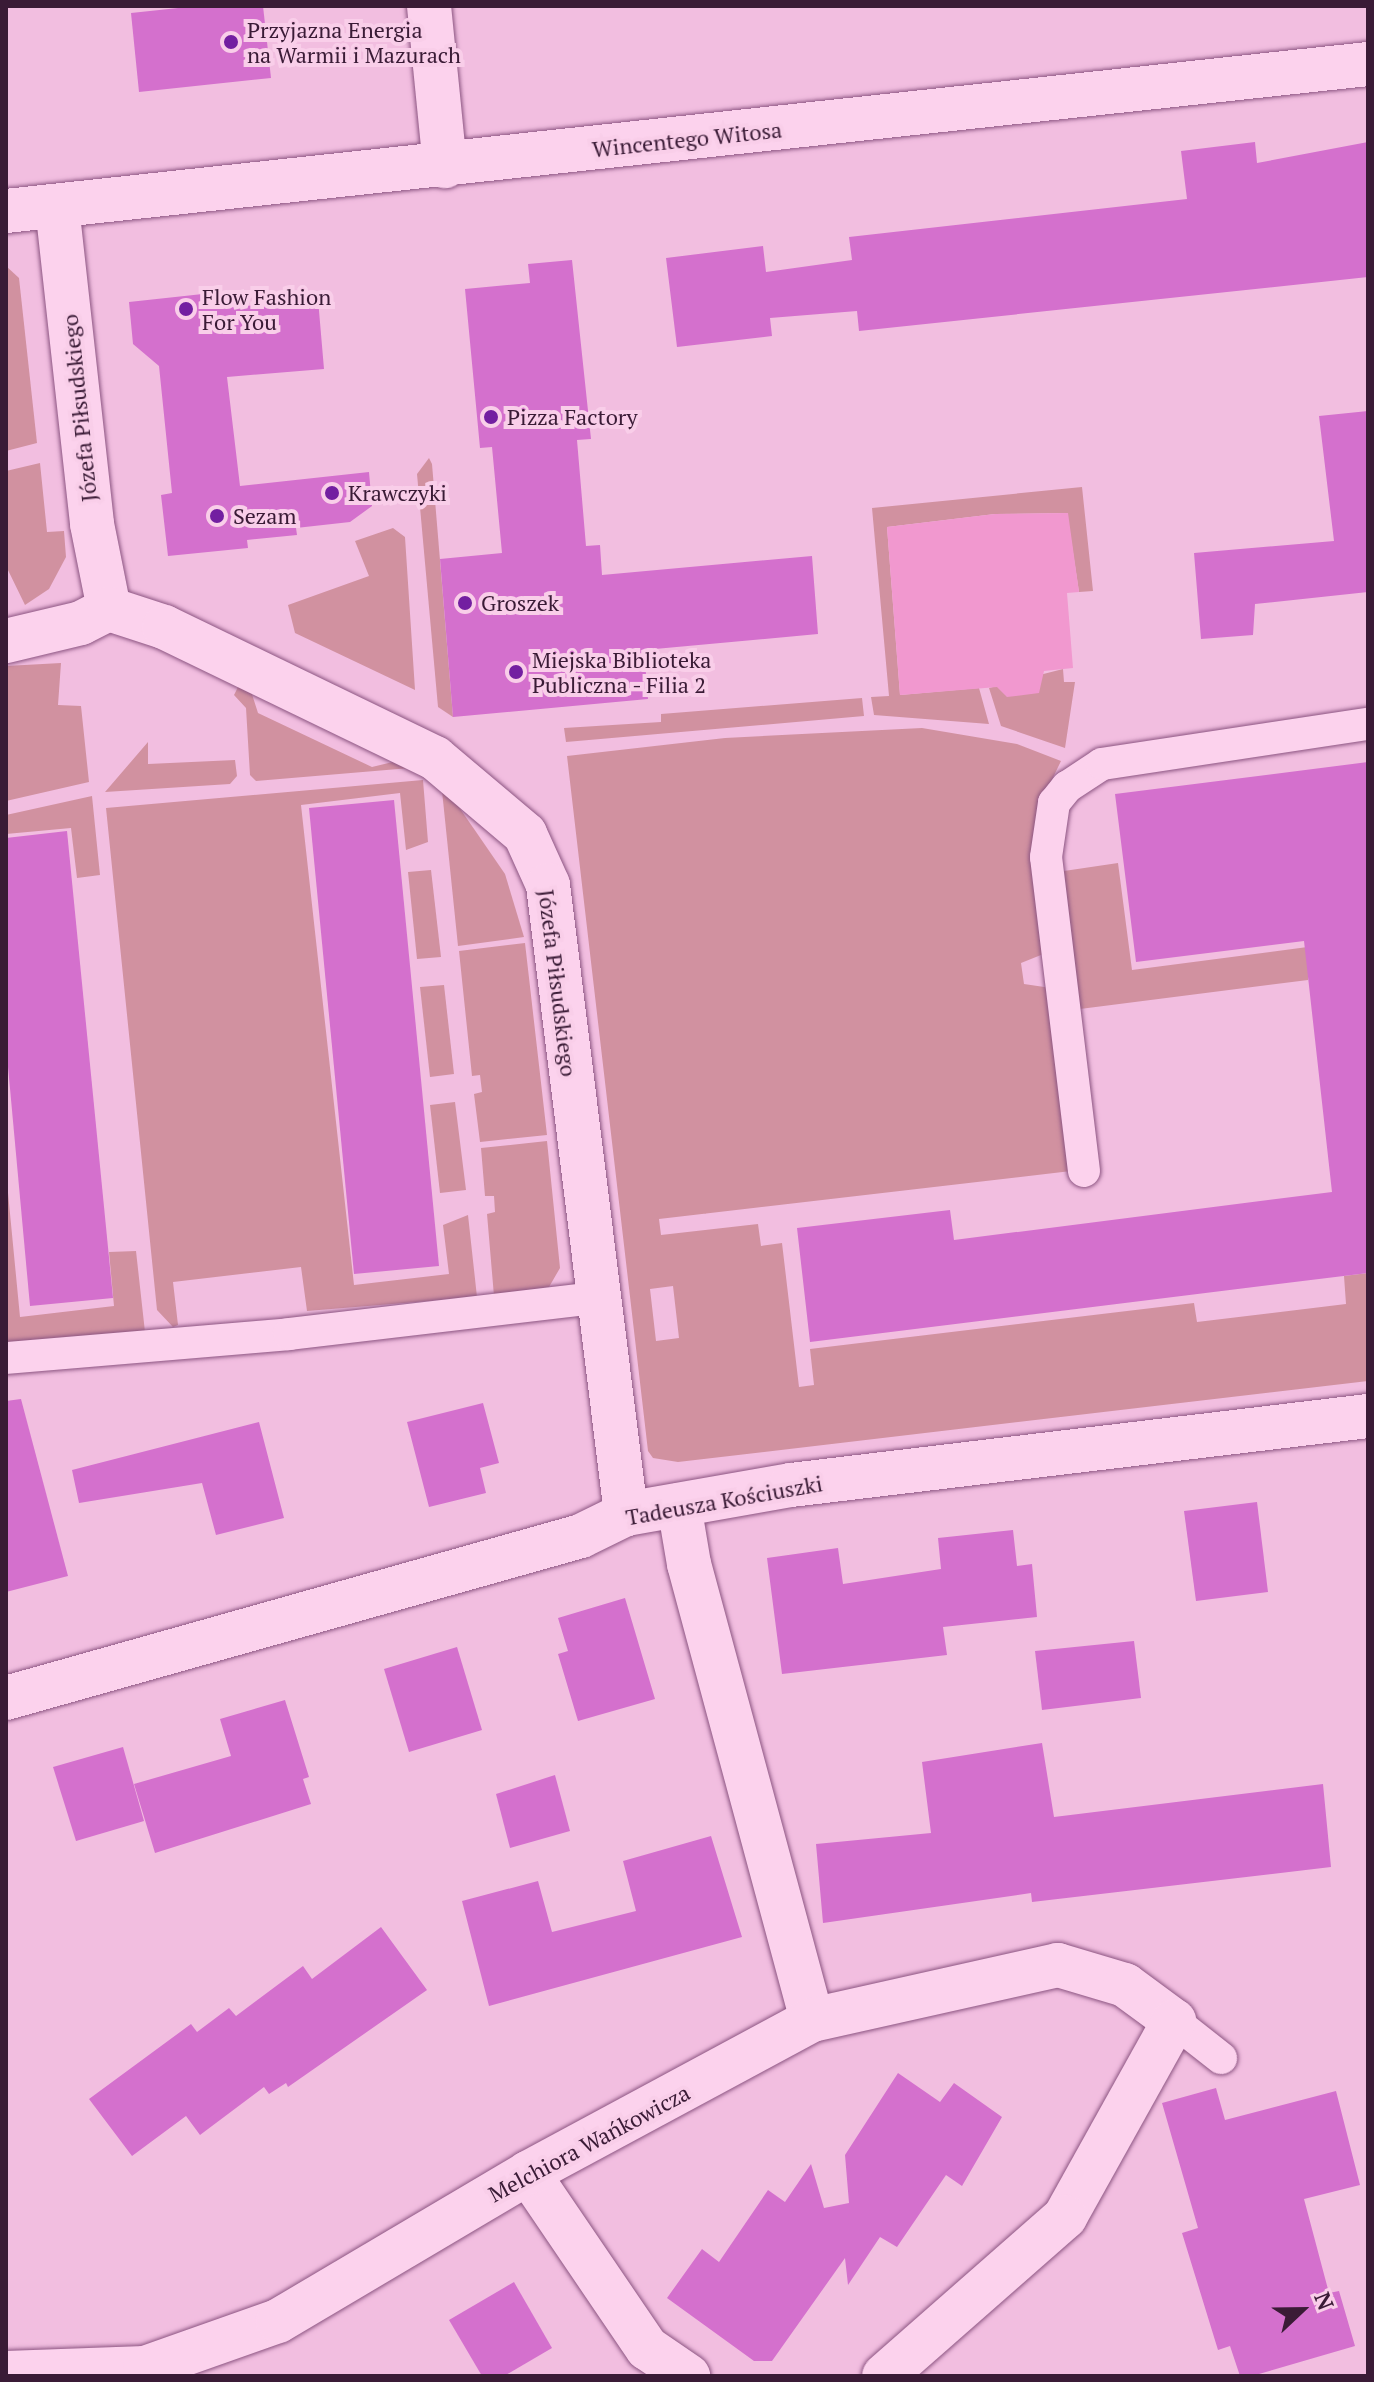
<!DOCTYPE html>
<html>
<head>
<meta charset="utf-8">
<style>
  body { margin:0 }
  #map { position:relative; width:1374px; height:2382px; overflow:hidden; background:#f2bee0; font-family:"PT Serif",serif }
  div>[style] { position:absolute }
  .green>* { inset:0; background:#d191a0 }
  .sand>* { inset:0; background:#f198cf }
  .building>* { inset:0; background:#d470cd }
  .roads { filter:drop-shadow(0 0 2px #8c5582) drop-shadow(0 0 2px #8c5582) }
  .service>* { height:32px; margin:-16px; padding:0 16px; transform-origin:16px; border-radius:16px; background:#fcd2ed }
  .minor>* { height:44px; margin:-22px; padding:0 22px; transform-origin:22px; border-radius:22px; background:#fcd2ed }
  .dots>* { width:22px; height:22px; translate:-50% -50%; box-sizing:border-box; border:4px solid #f9cee9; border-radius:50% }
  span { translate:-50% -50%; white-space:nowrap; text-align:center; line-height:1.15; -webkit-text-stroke:8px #f9cee9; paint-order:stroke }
  .poi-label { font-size:22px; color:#3a1b36 }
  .left { translate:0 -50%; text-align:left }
  .street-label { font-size:22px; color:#3a1b36 }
  .frame { position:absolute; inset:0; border:8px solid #3a1b36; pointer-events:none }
  .north { position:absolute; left:1262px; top:2270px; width:80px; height:80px; -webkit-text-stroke:6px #f9cee9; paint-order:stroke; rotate:68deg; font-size:22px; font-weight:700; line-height:32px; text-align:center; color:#3a1b36 }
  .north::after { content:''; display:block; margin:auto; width:28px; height:36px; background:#3a1b36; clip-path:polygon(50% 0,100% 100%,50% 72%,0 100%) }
</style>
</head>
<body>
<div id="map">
  <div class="green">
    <i style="clip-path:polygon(6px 266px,19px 278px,37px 443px,6px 451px)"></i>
    <i style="clip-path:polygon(429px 458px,432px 464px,453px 717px,438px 707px,417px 474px)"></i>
    <i style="clip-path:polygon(40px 463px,47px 532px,64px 531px,66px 557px,49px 589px,25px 605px,6px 566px,6px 471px)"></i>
    <i style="clip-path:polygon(1082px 487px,1093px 591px,1079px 592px,1067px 513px,995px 514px,887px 527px,900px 695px,979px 688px,989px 724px,874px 715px,871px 697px,889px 696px,872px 508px)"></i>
    <i style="clip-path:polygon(393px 528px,405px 537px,415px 690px,295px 633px,288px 605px,369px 576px,355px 541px)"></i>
    <i style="clip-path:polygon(61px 663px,58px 705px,81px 706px,89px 782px,6px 801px,6px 666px)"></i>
    <i style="clip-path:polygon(1063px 669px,1064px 682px,1075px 682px,1065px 748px,1001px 726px,989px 688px)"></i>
    <i style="clip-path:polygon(239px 685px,250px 688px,258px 713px,372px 767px,405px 759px,422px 767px,256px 781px,250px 775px,246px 708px,234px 695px)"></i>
    <i style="clip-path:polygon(862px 698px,864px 716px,566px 742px,564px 728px,661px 722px,661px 714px)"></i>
    <i style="clip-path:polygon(evenodd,922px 728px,1017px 744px,1061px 761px,1043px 798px,1046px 953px,1021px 963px,1024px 984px,1051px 988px,1071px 1171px,659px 1219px,661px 1235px,758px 1224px,761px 1246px,782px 1243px,799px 1387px,814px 1385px,810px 1349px,1194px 1303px,1197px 1322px,1346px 1304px,1344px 1276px,1368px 1273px,1368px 1381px,678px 1462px,653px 1458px,648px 1451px,567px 756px,725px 738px,922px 728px,673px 1286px,679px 1338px,656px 1341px,650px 1289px,673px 1286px)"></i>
    <i style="clip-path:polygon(148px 742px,148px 764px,235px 760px,237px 776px,230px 784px,105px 792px)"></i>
    <i style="clip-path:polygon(423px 780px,428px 842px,406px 850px,400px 793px,301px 805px,354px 1285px,449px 1274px,443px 1225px,468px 1215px,477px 1297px,307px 1311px,301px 1267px,173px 1282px,178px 1325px,173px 1327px,157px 1310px,106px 808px)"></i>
    <i style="clip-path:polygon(441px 781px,505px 874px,524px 937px,458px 946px)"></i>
    <i style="clip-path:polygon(92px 796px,100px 875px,77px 878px,71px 828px,6px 834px,6px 815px)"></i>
    <i style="clip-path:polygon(1118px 863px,1132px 970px,1315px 946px,1319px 974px,1308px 975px,1308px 980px,1080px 1009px,1064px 871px)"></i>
    <i style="clip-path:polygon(431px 870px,441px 957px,417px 959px,408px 872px)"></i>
    <i style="clip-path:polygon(525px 943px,547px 1135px,480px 1142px,474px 1094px,482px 1092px,480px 1075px,472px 1076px,459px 951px)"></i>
    <i style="clip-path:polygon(444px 985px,454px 1074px,430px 1077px,420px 987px)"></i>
    <i style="clip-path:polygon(455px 1102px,466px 1190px,440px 1193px,430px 1105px)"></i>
    <i style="clip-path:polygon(547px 1141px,560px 1268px,549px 1287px,494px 1296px,487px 1214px,495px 1212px,494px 1196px,485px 1196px,481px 1148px)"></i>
    <i style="clip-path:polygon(6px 1172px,20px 1317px,114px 1306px,109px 1252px,136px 1251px,145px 1332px,6px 1344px)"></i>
  </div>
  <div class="sand">
    <i style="clip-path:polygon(1068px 513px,1079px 592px,1067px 593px,1073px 668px,1044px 671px,1039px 693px,1007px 697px,997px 687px,900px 695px,887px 527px,995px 514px)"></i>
  </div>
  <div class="building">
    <i style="clip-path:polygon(197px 6px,263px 6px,271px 78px,139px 92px,131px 13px)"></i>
    <i style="clip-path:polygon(1255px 142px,1257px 163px,1368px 142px,1368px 277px,859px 331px,857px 311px,770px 318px,772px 336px,677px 347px,666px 258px,763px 246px,766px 272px,852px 260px,849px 237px,1187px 199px,1181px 151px)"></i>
    <i style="clip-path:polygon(572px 260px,591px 439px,577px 440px,586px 546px,600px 545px,602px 575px,812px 556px,818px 634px,644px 650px,648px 699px,453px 717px,440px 559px,502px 553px,492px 447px,480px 448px,465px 289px,530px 283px,528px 264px)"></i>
    <i style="clip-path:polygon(212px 293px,213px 309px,318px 299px,324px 369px,227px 377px,240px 486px,369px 472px,372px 506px,350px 522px,296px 528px,297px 535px,247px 540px,248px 548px,168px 556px,161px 495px,172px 493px,159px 366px,133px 344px,129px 302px)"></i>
    <i style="clip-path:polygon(1368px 411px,1368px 592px,1255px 604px,1253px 635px,1201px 639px,1194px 553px,1334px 541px,1319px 416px)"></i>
    <i style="clip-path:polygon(1368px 762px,1368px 1273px,810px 1342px,797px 1228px,950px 1210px,954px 1240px,1332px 1192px,1304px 941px,1136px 962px,1115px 794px)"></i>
    <i style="clip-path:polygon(394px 800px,439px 1266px,354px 1274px,309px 808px)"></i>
    <i style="clip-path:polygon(67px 831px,113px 1298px,30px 1306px,6px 1045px,6px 838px)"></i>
    <i style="clip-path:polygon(21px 1399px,68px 1576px,6px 1592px,6px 1401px)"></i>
    <i style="clip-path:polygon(483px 1403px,499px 1463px,480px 1468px,486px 1493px,429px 1507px,407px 1422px)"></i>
    <i style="clip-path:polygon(259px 1422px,284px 1518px,216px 1535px,202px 1483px,79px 1503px,72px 1470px)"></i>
    <i style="clip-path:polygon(1257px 1502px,1268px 1592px,1196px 1601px,1184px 1511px)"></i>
    <i style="clip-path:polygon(1013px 1530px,1017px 1566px,1032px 1564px,1037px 1617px,943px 1627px,947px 1655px,782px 1674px,767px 1558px,838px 1548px,843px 1584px,941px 1569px,938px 1538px)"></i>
    <i style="clip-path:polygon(625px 1598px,655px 1699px,578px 1721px,558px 1654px,568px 1651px,558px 1618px)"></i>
    <i style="clip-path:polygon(1134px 1641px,1141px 1698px,1042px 1710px,1035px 1651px)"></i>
    <i style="clip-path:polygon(457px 1647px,482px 1730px,409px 1752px,384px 1669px)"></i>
    <i style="clip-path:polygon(285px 1700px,309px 1777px,303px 1779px,311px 1804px,155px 1853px,134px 1784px,231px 1756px,220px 1719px)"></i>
    <i style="clip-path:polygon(1042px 1743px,1054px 1817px,1323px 1784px,1331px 1867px,1032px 1902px,1031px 1893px,823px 1923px,816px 1844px,931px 1833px,922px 1762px)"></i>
    <i style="clip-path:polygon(123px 1747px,144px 1821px,76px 1841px,53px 1767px)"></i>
    <i style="clip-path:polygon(555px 1775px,570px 1831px,510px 1848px,496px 1794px)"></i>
    <i style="clip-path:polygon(711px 1836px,742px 1937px,489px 2006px,462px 1901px,538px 1881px,552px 1932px,636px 1911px,623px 1861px)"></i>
    <i style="clip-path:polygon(381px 1927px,427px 1990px,288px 2087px,286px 2083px,269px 2094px,264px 2087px,200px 2135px,186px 2116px,132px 2156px,89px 2099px,191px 2024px,197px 2032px,229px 2008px,236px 2016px,303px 1966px,312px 1979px)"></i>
    <i style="clip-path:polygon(898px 2073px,940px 2102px,954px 2083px,1002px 2117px,962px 2186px,946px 2175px,897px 2247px,880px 2237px,848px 2285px,845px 2258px,772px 2361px,754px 2361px,667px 2298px,702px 2249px,719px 2262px,768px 2190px,785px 2202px,811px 2164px,824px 2208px,849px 2203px,845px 2155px)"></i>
    <i style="clip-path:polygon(1216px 2088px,1225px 2120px,1336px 2091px,1360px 2185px,1304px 2199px,1329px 2293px,1339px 2291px,1355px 2346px,1252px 2376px,1240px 2376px,1230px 2346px,1218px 2350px,1182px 2233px,1198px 2228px,1162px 2103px)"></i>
    <i style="clip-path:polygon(514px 2282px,552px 2348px,504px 2376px,482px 2376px,449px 2320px)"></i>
  </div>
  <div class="roads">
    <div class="service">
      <i style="left:1084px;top:1171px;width:316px;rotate:-96.9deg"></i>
      <i style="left:1046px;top:857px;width:55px;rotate:-81.6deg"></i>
      <i style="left:1054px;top:803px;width:21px;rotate:-51deg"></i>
      <i style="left:1067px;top:787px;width:42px;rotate:-33.3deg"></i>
      <i style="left:1102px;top:764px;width:269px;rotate:-8.6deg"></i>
      <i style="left:6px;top:1358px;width:284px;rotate:-4.8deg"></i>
      <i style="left:289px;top:1334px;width:308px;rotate:-6.7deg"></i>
      <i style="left:1174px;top:2021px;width:60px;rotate:38.2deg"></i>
    </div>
    <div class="minor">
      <i style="left:429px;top:6px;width:161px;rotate:84.3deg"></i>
      <i style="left:57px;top:206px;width:320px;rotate:83.7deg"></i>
      <i style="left:92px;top:524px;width:87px;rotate:78.7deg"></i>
      <i style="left:6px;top:211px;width:1370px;rotate:-6.16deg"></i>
      <i style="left:6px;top:641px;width:77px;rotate:-13.5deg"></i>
      <i style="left:81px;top:623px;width:31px;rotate:-27deg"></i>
      <i style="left:109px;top:609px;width:58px;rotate:18.1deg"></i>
      <i style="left:164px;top:627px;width:301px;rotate:25.8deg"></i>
      <i style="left:435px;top:758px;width:118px;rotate:40.2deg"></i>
      <i style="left:525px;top:834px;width:56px;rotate:65.7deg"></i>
      <i style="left:548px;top:885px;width:634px;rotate:82.93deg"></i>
      <i style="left:679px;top:1505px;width:60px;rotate:80.4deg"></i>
      <i style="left:689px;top:1564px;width:472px;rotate:74.9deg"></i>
      <i style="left:6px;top:1698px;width:597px;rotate:-15.73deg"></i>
      <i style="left:581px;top:1536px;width:50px;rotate:-26.1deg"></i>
      <i style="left:626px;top:1514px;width:168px;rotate:-10deg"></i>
      <i style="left:791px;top:1485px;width:581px;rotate:-6.82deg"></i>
      <i style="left:528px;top:2173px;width:212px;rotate:55.8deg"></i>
      <i style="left:647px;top:2348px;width:50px;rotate:34.3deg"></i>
      <i style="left:6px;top:2373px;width:139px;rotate:-2.1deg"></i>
      <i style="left:145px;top:2368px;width:141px;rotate:-19.5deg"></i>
      <i style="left:278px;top:2321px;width:291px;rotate:-30.6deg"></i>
      <i style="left:528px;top:2173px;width:323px;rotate:-28.3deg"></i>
      <i style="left:812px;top:2020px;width:252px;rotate:-12.6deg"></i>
      <i style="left:1058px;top:1965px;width:70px;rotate:16.6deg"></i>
      <i style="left:1125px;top:1985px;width:61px;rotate:36.3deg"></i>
      <i style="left:1174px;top:2021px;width:224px;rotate:119.1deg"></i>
      <i style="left:1065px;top:2217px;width:241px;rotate:138.7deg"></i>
    </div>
  </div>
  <div class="dots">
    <i style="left:231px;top:42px;background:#731fa1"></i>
    <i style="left:186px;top:309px;background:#731fa1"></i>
    <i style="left:491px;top:417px;background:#731fa1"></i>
    <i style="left:332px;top:493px;background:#731fa1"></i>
    <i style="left:217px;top:516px;background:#731fa1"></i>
    <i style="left:465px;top:603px;background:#731fa1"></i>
    <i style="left:516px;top:672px;background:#731fa1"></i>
  </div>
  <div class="poi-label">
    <span class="left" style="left:247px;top:42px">Przyjazna Energia<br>na Warmii i Mazurach</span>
    <span class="left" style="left:202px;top:309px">Flow Fashion<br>For You</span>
    <span class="left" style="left:507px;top:417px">Pizza Factory</span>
    <span class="left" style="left:348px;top:493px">Krawczyki</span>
    <span class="left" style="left:233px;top:516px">Sezam</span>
    <span class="left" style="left:481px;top:603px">Groszek</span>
    <span class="left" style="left:532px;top:672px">Miejska Biblioteka<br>Publiczna - Filia 2</span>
  </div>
  <div class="street-label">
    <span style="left:687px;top:139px;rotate:-6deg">Wincentego Witosa</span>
    <span style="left:79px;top:408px;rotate:-96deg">Józefa Piłsudskiego</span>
    <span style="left:558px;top:983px;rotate:83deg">Józefa Piłsudskiego</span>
    <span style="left:724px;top:1500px;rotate:-10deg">Tadeusza Kościuszki</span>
    <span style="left:589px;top:2143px;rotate:-28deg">Melchiora Wańkowicza</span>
  </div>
  <div class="frame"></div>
  <div class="north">N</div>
</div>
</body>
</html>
